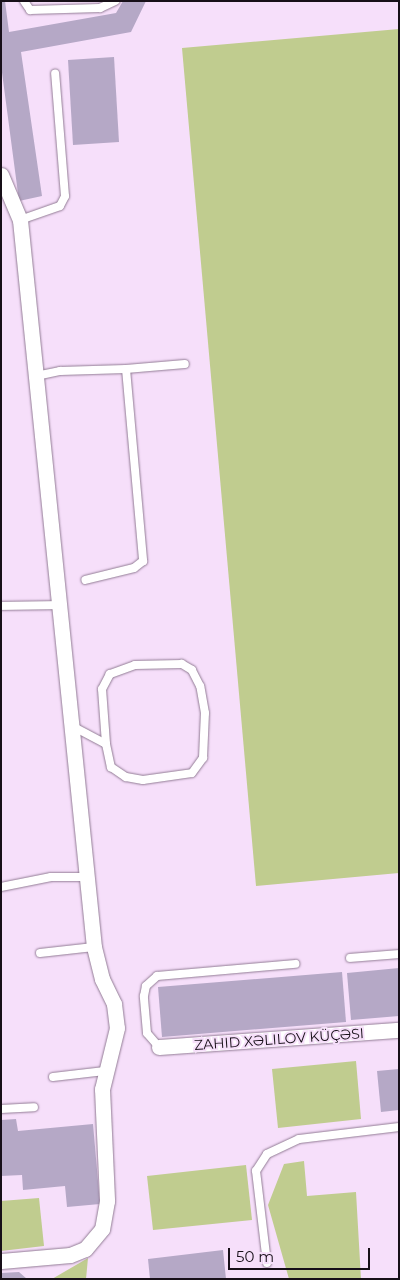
<!DOCTYPE html>
<html>
<head>
<meta charset="utf-8">
<style>
  body { margin:0 }
  #map { position:relative; width:400px; height:1280px; overflow:hidden; background:#f6dffa; font-family:Montserrat,sans-serif }
  div>[style] { position:absolute }
  .green>* { inset:0; background:#c0cc8f }
  .building>* { inset:0; background:#b5a8c6 }
  .roads { filter:drop-shadow(0 0 1px #927c95) drop-shadow(0 0 1px #927c95) }
  .lane>* { height:8px; margin:-4px; padding:0 4px; transform-origin:4px; border-radius:4px; background:#fff }
  .street>* { height:15px; margin:-7.5px; padding:0 7.5px; transform-origin:7.5px; border-radius:7.5px; background:#fff }
  span { translate:-50% -50%; white-space:nowrap; text-align:center; line-height:1.15; -webkit-text-stroke:4px #f6dffa; paint-order:stroke }
  .street-label { font-size:14px; color:#170f18 }
  .frame { position:absolute; inset:0; border:2px solid #170f18; pointer-events:none }
  .scale { position:absolute; left:228px; top:1248px; width:142px; height:22px; box-sizing:border-box; border:2px solid #170f18; border-top:0; padding-left:6px; font-size:15px; line-height:18px; white-space:nowrap; color:#170f18; -webkit-text-stroke:4px #f6dffa; paint-order:stroke }
</style>
</head>
<body>
<div id="map">
  <div class="green">
    <i style="clip-path:polygon(399px 29px,399px 873px,256px 886px,182px 48px)"></i>
    <i style="clip-path:polygon(356px 1061px,361px 1119px,278px 1128px,272px 1069px)"></i>
    <i style="clip-path:polygon(304px 1161px,307px 1196px,356px 1192px,361px 1279px,289px 1279px,268px 1205px,284px 1164px)"></i>
    <i style="clip-path:polygon(246px 1165px,252px 1220px,153px 1230px,147px 1176px)"></i>
    <i style="clip-path:polygon(39px 1198px,44px 1246px,1px 1251px,1px 1201px)"></i>
    <i style="clip-path:polygon(88px 1258px,86px 1279px,52px 1279px)"></i>
  </div>
  <div class="building">
    <i style="clip-path:polygon(1px 1px,5px 1px,9px 32px,116px 13px,123px 1px,146px 1px,131px 32px,21px 52px,42px 196px,19px 201px,1px 65px)"></i>
    <i style="clip-path:polygon(114px 57px,119px 142px,73px 145px,68px 60px)"></i>
    <i style="clip-path:polygon(399px 968px,399px 1016px,351px 1020px,347px 973px)"></i>
    <i style="clip-path:polygon(342px 972px,346px 1022px,162px 1037px,158px 987px)"></i>
    <i style="clip-path:polygon(399px 1069px,399px 1110px,381px 1112px,377px 1071px)"></i>
    <i style="clip-path:polygon(16px 1119px,18px 1131px,93px 1124px,100px 1204px,67px 1207px,65px 1186px,23px 1190px,22px 1175px,1px 1176px,1px 1120px)"></i>
    <i style="clip-path:polygon(223px 1250px,226px 1279px,150px 1279px,148px 1259px)"></i>
    <i style="clip-path:polygon(19px 1272px,27px 1279px,1px 1279px,1px 1273px)"></i>
  </div>
  <div class="roads">
    <div class="lane">
      <i style="left:24px;top:1px;width:11px;rotate:56deg"></i>
      <i style="left:30px;top:10px;width:70px;rotate:-1.6deg"></i>
      <i style="left:100px;top:8px;width:17px;rotate:-25deg"></i>
      <i style="left:20px;top:220px;width:42px;rotate:-19.3deg"></i>
      <i style="left:60px;top:206px;width:11px;rotate:-63deg"></i>
      <i style="left:65px;top:196px;width:123px;rotate:-94.6deg"></i>
      <i style="left:126px;top:369px;width:59px;rotate:-4.8deg"></i>
      <i style="left:36px;top:376px;width:25px;rotate:-12deg"></i>
      <i style="left:60px;top:371px;width:66px;rotate:-1.7deg"></i>
      <i style="left:126px;top:369px;width:193px;rotate:84.9deg"></i>
      <i style="left:143px;top:561px;width:11px;rotate:142deg"></i>
      <i style="left:134px;top:568px;width:50px;rotate:166.2deg"></i>
      <i style="left:1px;top:606px;width:58px;rotate:-1deg"></i>
      <i style="left:72px;top:726px;width:38px;rotate:28deg"></i>
      <i style="left:106px;top:744px;width:24px;rotate:78deg"></i>
      <i style="left:111px;top:767px;width:18px;rotate:34deg"></i>
      <i style="left:126px;top:777px;width:17px;rotate:10deg"></i>
      <i style="left:143px;top:780px;width:49px;rotate:-8.1deg"></i>
      <i style="left:192px;top:773px;width:19px;rotate:-54deg"></i>
      <i style="left:203px;top:758px;width:45px;rotate:-87.5deg"></i>
      <i style="left:205px;top:713px;width:27px;rotate:-100deg"></i>
      <i style="left:200px;top:686px;width:18px;rotate:-117deg"></i>
      <i style="left:192px;top:670px;width:12px;rotate:-149deg"></i>
      <i style="left:182px;top:664px;width:47px;rotate:178.8deg"></i>
      <i style="left:135px;top:665px;width:27px;rotate:160deg"></i>
      <i style="left:110px;top:674px;width:17px;rotate:118deg"></i>
      <i style="left:102px;top:689px;width:55px;rotate:85.8deg"></i>
      <i style="left:1px;top:887px;width:51px;rotate:-11.3deg"></i>
      <i style="left:51px;top:877px;width:36px"></i>
      <i style="left:40px;top:953px;width:54px;rotate:-6.3deg"></i>
      <i style="left:350px;top:958px;width:49px;rotate:-4.7deg"></i>
      <i style="left:159px;top:1047px;width:18px;rotate:-131deg"></i>
      <i style="left:147px;top:1033px;width:37px;rotate:-95deg"></i>
      <i style="left:144px;top:996px;width:10px;rotate:-79deg"></i>
      <i style="left:146px;top:986px;width:15px;rotate:-42deg"></i>
      <i style="left:157px;top:976px;width:139px;rotate:-5deg"></i>
      <i style="left:53px;top:1077px;width:52px;rotate:-6.6deg"></i>
      <i style="left:1px;top:1109px;width:33px;rotate:-3deg"></i>
      <i style="left:267px;top:1263px;width:93px;rotate:-96.8deg"></i>
      <i style="left:256px;top:1171px;width:20px;rotate:-57deg"></i>
      <i style="left:267px;top:1154px;width:35px;rotate:-25deg"></i>
      <i style="left:299px;top:1139px;width:101px;rotate:-6.8deg"></i>
    </div>
    <div class="street">
      <i style="left:1px;top:175px;width:49px;rotate:67.1deg"></i>
      <i style="left:20px;top:220px;width:731px;rotate:84.19deg"></i>
      <i style="left:94px;top:947px;width:33px;rotate:76deg"></i>
      <i style="left:102px;top:979px;width:28px;rotate:64deg"></i>
      <i style="left:114px;top:1004px;width:24px;rotate:83deg"></i>
      <i style="left:117px;top:1028px;width:63px;rotate:103.8deg"></i>
      <i style="left:102px;top:1089px;width:112px;rotate:87.4deg"></i>
      <i style="left:107px;top:1201px;width:28px;rotate:100deg"></i>
      <i style="left:102px;top:1229px;width:26px;rotate:130deg"></i>
      <i style="left:85px;top:1249px;width:16px;rotate:158deg"></i>
      <i style="left:70px;top:1255px;width:69px;rotate:175deg"></i>
      <i style="left:159px;top:1047px;width:241px;rotate:-4.1deg"></i>
    </div>
  </div>
  <div class="street-label">
    <span style="left:279px;top:1039px;rotate:-4deg">ZAHID XƏLILOV KÜÇƏSI</span>
  </div>
  <div class="frame"></div>
  <div class="scale">50 m</div>
</div>
</body>
</html>
